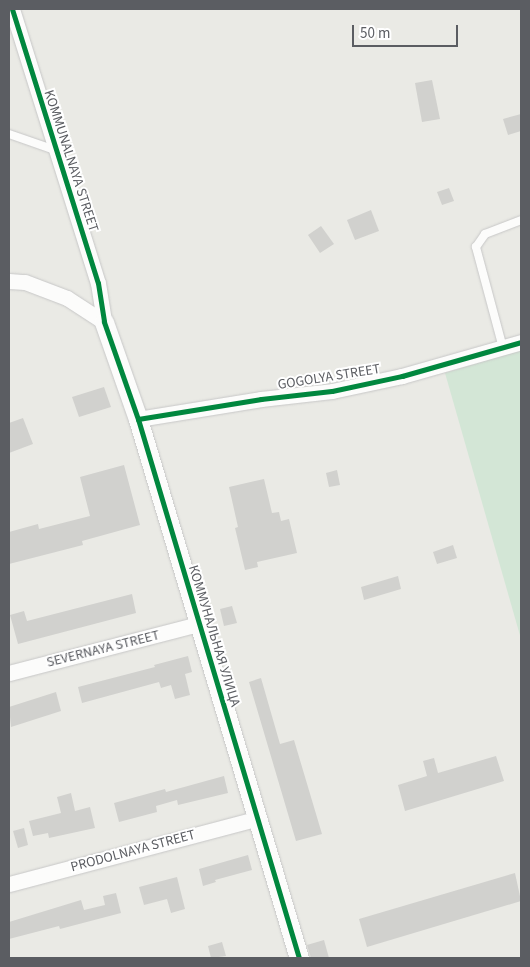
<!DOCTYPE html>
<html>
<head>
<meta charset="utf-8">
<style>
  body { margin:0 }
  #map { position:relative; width:530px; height:967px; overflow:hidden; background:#eaeae5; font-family:"Source Sans 3",sans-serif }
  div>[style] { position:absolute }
  .green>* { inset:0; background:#d3e6d6 }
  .building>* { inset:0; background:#d1d1ce }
  .roads { filter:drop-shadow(0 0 1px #c7c7c7) drop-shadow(0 0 1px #c7c7c7) }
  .service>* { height:8px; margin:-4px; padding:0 4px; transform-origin:4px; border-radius:4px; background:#fcfcfb }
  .minor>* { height:15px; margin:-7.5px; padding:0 7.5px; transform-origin:7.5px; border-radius:7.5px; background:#fcfcfb }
  .tertiary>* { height:19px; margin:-9.5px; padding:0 9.5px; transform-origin:9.5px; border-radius:9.5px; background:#fcfcfb }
  .cycleway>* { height:5px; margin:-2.5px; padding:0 2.5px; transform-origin:2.5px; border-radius:2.5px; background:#00873e }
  span { translate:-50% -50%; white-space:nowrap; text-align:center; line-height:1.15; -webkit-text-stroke:4px #fff; paint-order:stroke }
  .street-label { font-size:14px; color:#5b5d62 }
  .frame { position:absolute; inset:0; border:10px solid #5b5d62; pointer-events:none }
  .scale { position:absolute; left:352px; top:25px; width:106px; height:22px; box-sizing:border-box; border:2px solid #5b5d62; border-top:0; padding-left:6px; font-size:15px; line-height:18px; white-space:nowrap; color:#5b5d62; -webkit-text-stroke:4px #fff; paint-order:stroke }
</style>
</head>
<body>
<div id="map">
  <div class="green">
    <i style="clip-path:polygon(521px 350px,521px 639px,445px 373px)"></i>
  </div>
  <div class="building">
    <i style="clip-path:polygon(432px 80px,440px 119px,422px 122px,415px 83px)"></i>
    <i style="clip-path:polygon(521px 114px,521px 131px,508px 135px,503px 119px)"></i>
    <i style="clip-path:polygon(449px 188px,454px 201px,442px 205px,437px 192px)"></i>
    <i style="clip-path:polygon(371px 210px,379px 231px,355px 240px,347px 220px)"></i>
    <i style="clip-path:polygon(321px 226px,334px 244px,320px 253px,308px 235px)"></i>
    <i style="clip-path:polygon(104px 387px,111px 407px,79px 417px,72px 397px)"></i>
    <i style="clip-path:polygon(23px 418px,33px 444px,9px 453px,9px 423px)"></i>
    <i style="clip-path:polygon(124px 465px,140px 525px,82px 541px,83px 545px,9px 564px,9px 532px,38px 524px,39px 529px,90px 516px,80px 477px)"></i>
    <i style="clip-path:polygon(337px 470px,340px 485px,329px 487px,326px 473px)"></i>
    <i style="clip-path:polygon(264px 479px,272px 513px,279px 512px,281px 521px,289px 519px,297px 553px,257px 562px,258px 567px,245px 570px,235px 528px,238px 527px,229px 487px)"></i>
    <i style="clip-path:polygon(453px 545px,457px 558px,437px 564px,433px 552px)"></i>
    <i style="clip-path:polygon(398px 576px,401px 589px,364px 600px,361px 587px)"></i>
    <i style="clip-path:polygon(132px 594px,136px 613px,18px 644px,10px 615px,24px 611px,27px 621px)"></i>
    <i style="clip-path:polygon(232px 606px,237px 623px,224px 626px,220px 609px)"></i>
    <i style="clip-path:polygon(188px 656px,192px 672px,185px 674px,190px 695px,175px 699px,171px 685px,161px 688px,159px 682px,82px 703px,78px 687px,155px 667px,154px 665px)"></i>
    <i style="clip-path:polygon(261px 678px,280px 744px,294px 740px,322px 834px,296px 841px,249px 682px)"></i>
    <i style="clip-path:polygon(56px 692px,61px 711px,11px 727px,9px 707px)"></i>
    <i style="clip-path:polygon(496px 756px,504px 781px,405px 811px,398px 785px,427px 776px,423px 761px,434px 758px,438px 773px)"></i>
    <i style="clip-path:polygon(224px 776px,228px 793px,178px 805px,177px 800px,156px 806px,157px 812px,119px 822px,114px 803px,165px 789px,166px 792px)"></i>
    <i style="clip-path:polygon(71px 793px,75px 811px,90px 807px,95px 828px,49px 838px,48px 833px,33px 836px,29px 821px,61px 813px,57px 797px)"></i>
    <i style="clip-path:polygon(24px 828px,28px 845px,18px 848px,13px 831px)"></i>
    <i style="clip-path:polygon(248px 855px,252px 870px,215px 880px,216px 882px,203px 886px,199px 869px)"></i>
    <i style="clip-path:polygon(515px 873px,521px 901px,367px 947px,359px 919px)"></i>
    <i style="clip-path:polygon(177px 877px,185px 909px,171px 913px,167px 899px,144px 905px,139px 887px)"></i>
    <i style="clip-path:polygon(116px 893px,121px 913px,60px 929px,59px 926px,9px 939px,9px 922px,81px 900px,84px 910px,105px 905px,103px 896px)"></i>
    <i style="clip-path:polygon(324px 940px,329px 958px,311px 958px,307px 945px)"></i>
    <i style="clip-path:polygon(222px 942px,226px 956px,211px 958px,208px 946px)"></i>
  </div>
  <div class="roads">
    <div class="service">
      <i style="left:9px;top:134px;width:49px;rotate:19.2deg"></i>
      <i style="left:503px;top:348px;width:105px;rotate:-105deg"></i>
      <i style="left:476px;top:247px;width:16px;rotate:-55deg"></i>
      <i style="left:485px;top:234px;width:39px;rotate:-21deg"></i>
    </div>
    <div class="minor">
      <i style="left:12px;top:9px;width:287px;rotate:72.6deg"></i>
      <i style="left:98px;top:283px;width:39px;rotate:81deg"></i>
      <i style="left:9px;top:281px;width:16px;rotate:4deg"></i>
      <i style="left:25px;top:282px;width:45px;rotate:20.9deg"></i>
      <i style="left:67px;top:298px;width:44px;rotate:33deg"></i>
      <i style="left:138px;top:419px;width:125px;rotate:-9.2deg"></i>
      <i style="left:261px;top:399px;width:71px;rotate:-6.4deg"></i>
      <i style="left:332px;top:391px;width:72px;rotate:-12.1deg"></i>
      <i style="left:402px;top:376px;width:124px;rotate:-15.9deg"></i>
      <i style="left:9px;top:673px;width:195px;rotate:-14.5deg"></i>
      <i style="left:9px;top:884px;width:258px;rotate:-14.8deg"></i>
    </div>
    <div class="tertiary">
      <i style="left:104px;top:322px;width:103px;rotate:70.7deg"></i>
      <i style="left:138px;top:419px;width:563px;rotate:73.37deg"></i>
    </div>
  </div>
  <div class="cycleway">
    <i style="left:12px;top:9px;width:287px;rotate:72.6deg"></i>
    <i style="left:98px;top:283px;width:39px;rotate:81deg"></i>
    <i style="left:104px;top:322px;width:103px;rotate:70.7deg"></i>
    <i style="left:138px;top:419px;width:563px;rotate:73.37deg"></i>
    <i style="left:138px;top:419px;width:125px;rotate:-9.2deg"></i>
    <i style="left:261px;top:399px;width:71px;rotate:-6.4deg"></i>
    <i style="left:332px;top:391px;width:72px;rotate:-12.1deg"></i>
    <i style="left:402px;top:376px;width:124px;rotate:-15.9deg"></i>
  </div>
  <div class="street-label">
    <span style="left:71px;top:161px;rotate:72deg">KOMMUNALNAYA STREET</span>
    <span style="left:329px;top:377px;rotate:-9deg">GOGOLYA STREET</span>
    <span style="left:214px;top:636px;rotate:73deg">КОММУНАЛЬНАЯ УЛИЦА</span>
    <span style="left:103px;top:649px;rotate:-14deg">SEVERNAYA STREET</span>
    <span style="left:133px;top:851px;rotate:-15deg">PRODOLNAYA STREET</span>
  </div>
  <div class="frame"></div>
  <div class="scale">50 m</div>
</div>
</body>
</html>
